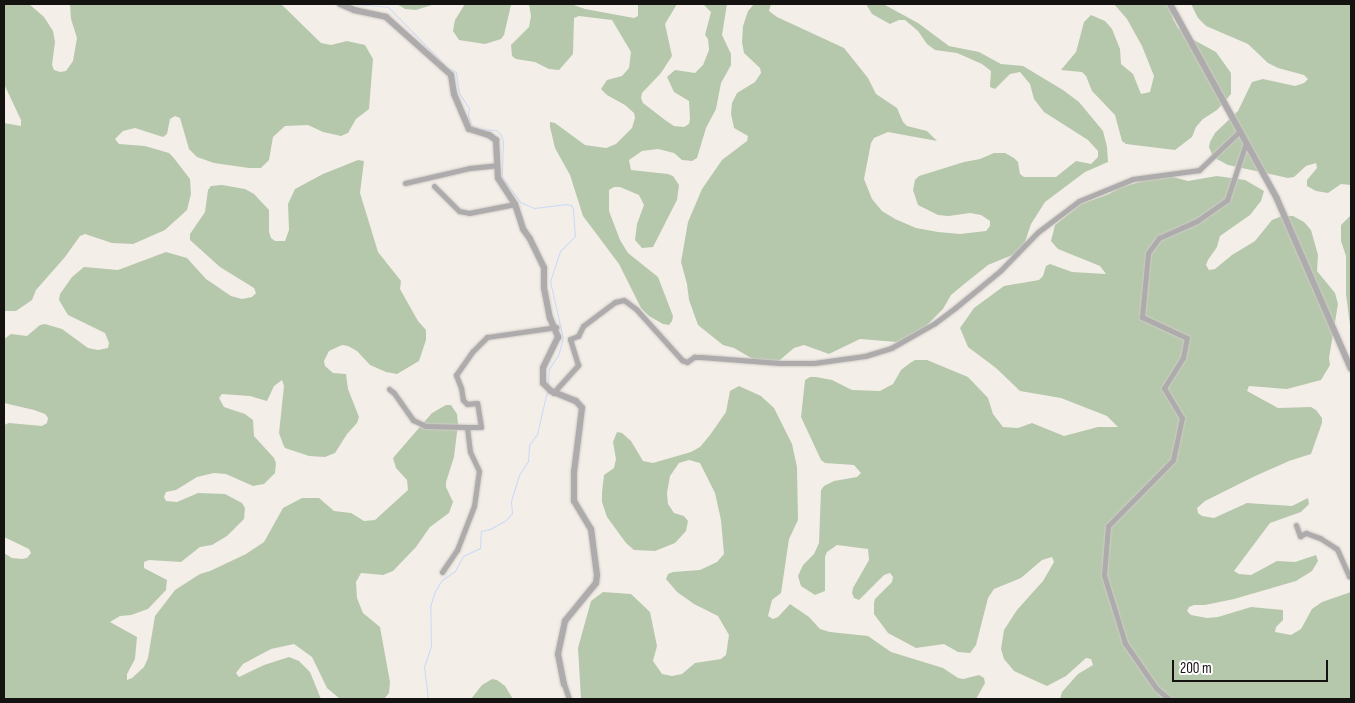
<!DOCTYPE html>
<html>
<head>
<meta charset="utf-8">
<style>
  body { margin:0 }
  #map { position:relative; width:1355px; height:703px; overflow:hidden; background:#f4eee8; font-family:"Sofia Sans Condensed",sans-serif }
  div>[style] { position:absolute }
  .forest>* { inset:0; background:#b5c8ab }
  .stream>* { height:1px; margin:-0.5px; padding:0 0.5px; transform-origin:0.5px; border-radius:0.5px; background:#c8d9f8 }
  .roads { filter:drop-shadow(0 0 1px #d0cbc6) drop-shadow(0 0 1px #d0cbc6) }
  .minor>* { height:5px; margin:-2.5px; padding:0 2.5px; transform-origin:2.5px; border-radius:2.5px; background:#aeabac }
  .tertiary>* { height:6px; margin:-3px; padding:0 3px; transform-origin:3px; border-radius:3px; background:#aeabac }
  span { translate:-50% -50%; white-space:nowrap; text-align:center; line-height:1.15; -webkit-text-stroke:4.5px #fff; paint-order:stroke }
  .frame { position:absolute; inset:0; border:5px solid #151311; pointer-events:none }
  .scale { position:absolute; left:1172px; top:660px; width:156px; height:22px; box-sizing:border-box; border:2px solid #151311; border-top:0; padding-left:6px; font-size:15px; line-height:18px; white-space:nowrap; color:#151311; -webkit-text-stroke:4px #fff; paint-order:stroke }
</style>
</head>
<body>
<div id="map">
  <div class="forest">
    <i style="clip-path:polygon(7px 4px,29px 4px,44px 17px,53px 31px,55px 42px,52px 65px,54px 70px,60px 72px,66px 71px,73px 61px,77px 38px,71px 19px,70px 4px,281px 4px,321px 43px,331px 45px,347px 41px,365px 45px,373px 59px,369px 109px,356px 119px,348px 133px,341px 136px,323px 132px,308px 125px,285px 126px,273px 137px,269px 160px,261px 168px,249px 168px,214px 163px,197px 157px,189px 149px,180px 118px,175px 116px,170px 119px,167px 134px,163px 137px,135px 128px,123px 131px,115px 139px,119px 144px,145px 146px,169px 153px,173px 157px,190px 179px,191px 194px,187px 210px,165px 230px,133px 244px,112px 243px,85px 234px,80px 236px,65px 257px,36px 290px,32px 300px,16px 311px,4px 311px,4px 123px,21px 126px,21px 120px,4px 84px,4px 5px)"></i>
    <i style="clip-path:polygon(397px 4px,435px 4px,416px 10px,405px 9px)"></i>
    <i style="clip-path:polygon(465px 4px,511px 5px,504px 35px,501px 39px,485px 44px,459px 40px,453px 31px,455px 20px)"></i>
    <i style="clip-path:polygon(529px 4px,571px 4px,585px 9px,634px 18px,638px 16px,638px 4px,677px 4px,665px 24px,672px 56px,661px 73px,642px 93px,641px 98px,643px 103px,665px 120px,674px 126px,684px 127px,689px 124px,690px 119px,689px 101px,674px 92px,667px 77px,675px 70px,695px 73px,703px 65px,709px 50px,708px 39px,705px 35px,711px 12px,703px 4px,727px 4px,722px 35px,731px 54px,731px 65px,721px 83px,716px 109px,706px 128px,697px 158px,692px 161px,682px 160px,674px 153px,658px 149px,642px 151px,629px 160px,631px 170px,668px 174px,673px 176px,679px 185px,677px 200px,653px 247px,642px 248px,635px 240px,637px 224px,644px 205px,639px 195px,620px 187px,614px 187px,609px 190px,609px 211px,620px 240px,628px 253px,658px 277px,673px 316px,672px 321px,669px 325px,663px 324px,649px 316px,641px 308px,619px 264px,583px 216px,570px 175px,555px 148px,550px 127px,550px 122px,555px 123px,585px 145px,606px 148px,616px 144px,632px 128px,635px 118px,634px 113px,625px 105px,607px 95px,601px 89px,607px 80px,622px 76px,629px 68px,631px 52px,612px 20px,579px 16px,574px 18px,573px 54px,559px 70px,549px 69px,535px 62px,516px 59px,512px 56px,511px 45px,529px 27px,531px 16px)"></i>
    <i style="clip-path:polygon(754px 4px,771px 4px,769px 11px,777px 17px,844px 48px,868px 78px,876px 94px,897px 108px,903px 122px,907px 126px,927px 131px,937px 141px,888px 132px,874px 138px,871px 143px,864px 179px,872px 199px,882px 211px,895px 219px,916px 228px,938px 232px,960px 234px,986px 231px,990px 226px,990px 221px,981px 215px,970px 213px,949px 216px,938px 215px,918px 205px,913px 190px,915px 180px,919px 176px,964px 162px,980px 159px,994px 153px,1005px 153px,1014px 158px,1018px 162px,1020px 174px,1024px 177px,1056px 177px,1076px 161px,1091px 164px,1098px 157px,1098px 151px,1088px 140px,1044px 112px,1034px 99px,1030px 84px,1020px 72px,1010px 74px,995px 89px,990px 87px,991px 71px,982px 64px,957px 53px,935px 50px,927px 44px,918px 31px,905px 20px,899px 20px,890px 24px,872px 14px,866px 4px,885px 5px,918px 23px,949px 46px,979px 52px,1001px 64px,1023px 66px,1063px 90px,1079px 102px,1103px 131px,1107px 147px,1108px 162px,1085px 172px,1045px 202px,1031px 224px,1022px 251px,988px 265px,963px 285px,951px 295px,943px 309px,919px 333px,897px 342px,860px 339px,829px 354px,804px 345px,794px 348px,774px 365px,763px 365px,734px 348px,723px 345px,698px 325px,689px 300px,687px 284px,681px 262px,688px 222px,702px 189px,722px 160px,747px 141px,748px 136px,734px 128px,731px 114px,732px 103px,737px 93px,755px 82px,761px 73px,760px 68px,744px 53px,742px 42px,743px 26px,748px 11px)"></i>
    <i style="clip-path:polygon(1114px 4px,1169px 4px,1173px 19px,1178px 28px,1192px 39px,1216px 52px,1231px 73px,1231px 94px,1217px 110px,1203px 119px,1196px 127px,1192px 137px,1175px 150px,1126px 144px,1122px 141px,1115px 115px,1092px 91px,1086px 76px,1082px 72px,1061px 70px,1076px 52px,1084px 22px,1091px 15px,1105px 21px,1112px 29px,1120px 49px,1121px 64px,1133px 74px,1141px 94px,1150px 92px,1154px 76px,1142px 46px,1127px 19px)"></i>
    <i style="clip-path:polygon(1191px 4px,1351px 4px,1351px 185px,1341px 184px,1328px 193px,1316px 191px,1307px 186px,1307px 180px,1317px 168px,1316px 163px,1306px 166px,1294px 177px,1288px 178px,1228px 165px,1213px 157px,1209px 147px,1210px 142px,1215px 133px,1238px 111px,1252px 82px,1263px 79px,1295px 86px,1304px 83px,1308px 79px,1304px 75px,1278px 68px,1268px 63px,1248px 44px,1206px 26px,1198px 18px)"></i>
    <i style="clip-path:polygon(358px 160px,364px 161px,360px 193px,378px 252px,401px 281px,400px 289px,418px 321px,426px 330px,426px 340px,419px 361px,397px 374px,386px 372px,370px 365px,357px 351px,348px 346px,342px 345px,329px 351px,324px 361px,325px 366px,333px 373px,346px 374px,348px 389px,359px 417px,357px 423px,347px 434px,335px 453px,325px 457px,309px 456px,285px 448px,283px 444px,279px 433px,284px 386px,282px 380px,274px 386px,267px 401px,250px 396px,222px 394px,219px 398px,224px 407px,245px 414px,253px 420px,254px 436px,274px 458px,276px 463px,275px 473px,264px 484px,253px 486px,226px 474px,214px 473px,197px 477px,176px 490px,166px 492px,164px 497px,166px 501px,177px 502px,198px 493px,225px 494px,242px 503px,245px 508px,244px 519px,227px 536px,212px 545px,200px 547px,181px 562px,149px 560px,144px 562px,144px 568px,167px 580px,166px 590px,148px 609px,131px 615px,120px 616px,110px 622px,137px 637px,135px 659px,127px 674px,127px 680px,132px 678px,144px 667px,148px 658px,155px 616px,175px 590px,200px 574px,210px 571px,246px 554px,264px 542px,283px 508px,302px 498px,319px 498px,334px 511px,351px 513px,364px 521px,375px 520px,408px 490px,407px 480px,396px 468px,393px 458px,432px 413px,446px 405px,451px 405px,457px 414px,458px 424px,454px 457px,446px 482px,446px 487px,453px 502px,449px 513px,430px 527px,416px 547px,393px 571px,383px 575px,361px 573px,356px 582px,357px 598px,363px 613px,380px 627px,390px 682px,389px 693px,384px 699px,340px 699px,327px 688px,312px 657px,294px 644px,271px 649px,243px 664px,236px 673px,239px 677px,264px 665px,289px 657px,299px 661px,310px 672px,321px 699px,4px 699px,4px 553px,12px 558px,22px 559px,27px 558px,31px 553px,29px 549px,4px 537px,4px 425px,9px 423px,42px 426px,47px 423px,48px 418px,45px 414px,34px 410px,4px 403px,4px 339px,11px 334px,27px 336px,40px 325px,45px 324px,62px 329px,88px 348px,98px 350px,108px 348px,109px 343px,105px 333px,68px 315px,59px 300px,60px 294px,72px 277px,84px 267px,118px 270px,166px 252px,187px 258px,206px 279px,231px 296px,242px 299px,252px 297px,256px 293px,254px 288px,220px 267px,190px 240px,190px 234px,205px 212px,208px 190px,211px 186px,222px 185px,245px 189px,254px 194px,269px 210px,269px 232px,271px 238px,275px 241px,285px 241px,289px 230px,288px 204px,295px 189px,323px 174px)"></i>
    <i style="clip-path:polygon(1217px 176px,1245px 180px,1264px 191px,1261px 201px,1250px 215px,1220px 236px,1217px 247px,1208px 260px,1206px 265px,1209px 270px,1215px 269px,1232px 255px,1255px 241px,1272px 220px,1282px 216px,1293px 216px,1304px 222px,1311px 230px,1318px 255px,1317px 271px,1335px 293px,1338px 304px,1329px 358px,1330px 365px,1321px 380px,1287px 389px,1249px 386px,1247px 391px,1278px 408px,1311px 407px,1316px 410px,1322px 418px,1322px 423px,1311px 454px,1289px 461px,1253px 477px,1205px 501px,1197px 508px,1198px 513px,1202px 516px,1214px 518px,1247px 503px,1292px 506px,1308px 498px,1309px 504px,1301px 512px,1270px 523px,1234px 571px,1239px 574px,1251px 575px,1277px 561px,1295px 562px,1316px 555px,1318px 561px,1312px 571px,1296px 581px,1234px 599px,1205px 605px,1194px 605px,1189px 607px,1187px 611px,1191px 615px,1207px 618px,1218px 617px,1251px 607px,1283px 610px,1283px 620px,1276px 627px,1275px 632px,1291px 635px,1301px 629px,1312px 609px,1322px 602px,1351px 592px,1351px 699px,1060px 699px,1062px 692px,1078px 674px,1093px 665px,1091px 659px,1086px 658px,1066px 676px,1047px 686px,1014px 671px,1004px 659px,1001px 649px,1004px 630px,1017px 610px,1043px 581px,1054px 562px,1052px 557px,1042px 560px,1021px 578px,994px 589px,988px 598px,976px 645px,970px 653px,958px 652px,944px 644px,916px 648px,888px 633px,874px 614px,874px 603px,875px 599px,892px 582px,893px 577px,890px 573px,884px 575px,859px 600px,854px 598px,852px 593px,853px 588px,869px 560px,868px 549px,837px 545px,827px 552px,825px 557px,825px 591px,815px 595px,801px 586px,798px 576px,803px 565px,814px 554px,819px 543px,821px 490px,824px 486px,834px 481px,857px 477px,861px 473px,854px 465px,825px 463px,821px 460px,801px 417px,805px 380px,810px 377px,816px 377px,832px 380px,852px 390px,880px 391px,893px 384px,901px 370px,910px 363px,915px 360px,927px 360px,968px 377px,988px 398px,993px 414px,1003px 427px,1018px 428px,1032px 423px,1064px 436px,1098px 427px,1118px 427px,1107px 416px,1061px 398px,1020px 391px,996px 368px,968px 347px,960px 328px,974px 308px,1004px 286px,1039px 280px,1043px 276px,1046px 266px,1050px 264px,1072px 272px,1106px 274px,1100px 266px,1058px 249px,1051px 241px,1055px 225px,1081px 204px,1109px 194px,1119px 188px,1156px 177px,1173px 177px,1188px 181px)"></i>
    <i style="clip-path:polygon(1351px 215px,1351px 333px,1346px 294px,1346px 256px,1341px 241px,1341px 225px)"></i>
    <i style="clip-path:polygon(739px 386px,761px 396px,774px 408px,792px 444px,797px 467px,798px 520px,789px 539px,781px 593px,772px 600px,768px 616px,773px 619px,778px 617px,790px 604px,809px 617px,820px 629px,830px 632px,868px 636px,891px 652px,943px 668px,958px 678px,963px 679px,979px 675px,984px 678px,985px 683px,976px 699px,581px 699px,578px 648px,591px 601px,603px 592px,631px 594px,650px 612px,657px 646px,653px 661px,662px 674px,672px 676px,682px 674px,695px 663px,721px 659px,726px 655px,729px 635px,718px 616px,694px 604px,677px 592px,666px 579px,668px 574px,673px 572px,700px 570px,717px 562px,724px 554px,721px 520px,715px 493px,700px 463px,689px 460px,679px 463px,670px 476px,667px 493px,668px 504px,674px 513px,684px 516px,688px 521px,686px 531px,675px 543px,655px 551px,634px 550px,626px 543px,607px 517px,602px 502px,602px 492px,604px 475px,614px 468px,616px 459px,613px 442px,617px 432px,622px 433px,631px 441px,643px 461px,653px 463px,691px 452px,700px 447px,710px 435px,726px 412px,730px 391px)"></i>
    <i style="clip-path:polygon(492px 679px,497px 680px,505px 686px,513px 699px,471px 699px,482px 685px)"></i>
  </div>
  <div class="stream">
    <i style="left:355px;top:4px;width:33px;rotate:5deg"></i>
    <i style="left:388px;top:7px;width:81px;rotate:45.5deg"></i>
    <i style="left:448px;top:68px;width:9px;rotate:27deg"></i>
    <i style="left:456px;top:72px;width:21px;rotate:82deg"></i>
    <i style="left:459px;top:93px;width:18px;rotate:56deg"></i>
    <i style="left:469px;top:108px;width:7px;rotate:98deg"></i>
    <i style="left:468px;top:115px;width:10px;rotate:73deg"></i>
    <i style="left:471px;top:125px;width:11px;rotate:22deg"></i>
    <i style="left:481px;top:129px;width:15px;rotate:4deg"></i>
    <i style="left:496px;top:130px;width:7px;rotate:45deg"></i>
    <i style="left:501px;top:135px;width:6px;rotate:72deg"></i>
    <i style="left:503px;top:141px;width:36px;rotate:92deg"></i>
    <i style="left:502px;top:177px;width:31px;rotate:54deg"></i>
    <i style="left:520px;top:202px;width:15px;rotate:23deg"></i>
    <i style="left:534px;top:208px;width:31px;rotate:-7deg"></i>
    <i style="left:565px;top:204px;width:6px;rotate:9deg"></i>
    <i style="left:571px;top:205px;width:4px;rotate:63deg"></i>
    <i style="left:573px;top:209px;width:27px;rotate:86deg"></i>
    <i style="left:575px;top:236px;width:21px;rotate:135deg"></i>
    <i style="left:560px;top:251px;width:32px;rotate:108deg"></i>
    <i style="left:550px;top:281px;width:58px;rotate:77.2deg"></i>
    <i style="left:563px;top:338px;width:18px;rotate:106deg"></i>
    <i style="left:558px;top:355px;width:17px;rotate:123deg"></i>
    <i style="left:549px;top:369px;width:15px;rotate:94deg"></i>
    <i style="left:428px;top:699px;width:32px;rotate:-97deg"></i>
    <i style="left:424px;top:667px;width:22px;rotate:-72deg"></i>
    <i style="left:431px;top:646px;width:39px;rotate:-91deg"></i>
    <i style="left:430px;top:607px;width:17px;rotate:-73deg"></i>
    <i style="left:435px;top:591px;width:13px;rotate:-58deg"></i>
    <i style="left:442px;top:580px;width:16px;rotate:-35deg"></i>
    <i style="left:455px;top:571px;width:17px;rotate:-62deg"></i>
    <i style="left:463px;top:556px;width:19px;rotate:-25deg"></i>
    <i style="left:480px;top:548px;width:17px;rotate:-87deg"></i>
    <i style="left:481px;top:531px;width:9px;rotate:-13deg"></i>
    <i style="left:490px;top:529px;width:18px;rotate:-29deg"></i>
    <i style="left:506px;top:520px;width:9px;rotate:-49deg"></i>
    <i style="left:512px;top:513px;width:12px;rotate:-95deg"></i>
    <i style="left:511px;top:501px;width:27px;rotate:-73deg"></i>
    <i style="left:519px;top:475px;width:17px;rotate:-57deg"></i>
    <i style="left:528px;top:461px;width:16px;rotate:-86deg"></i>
    <i style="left:529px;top:445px;width:14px;rotate:-54deg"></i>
    <i style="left:537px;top:434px;width:44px;rotate:-76.9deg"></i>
  </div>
  <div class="roads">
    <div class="minor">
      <i style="left:405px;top:183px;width:67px;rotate:-13deg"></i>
      <i style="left:470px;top:168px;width:27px;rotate:-6deg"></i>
      <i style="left:434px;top:186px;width:35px;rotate:45deg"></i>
      <i style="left:459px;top:211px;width:10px;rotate:11deg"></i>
      <i style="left:469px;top:213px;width:47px;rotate:-11.1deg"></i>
      <i style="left:389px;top:389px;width:6px;rotate:39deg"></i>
      <i style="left:394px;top:393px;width:33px;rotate:55deg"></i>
      <i style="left:413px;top:420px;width:14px;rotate:25deg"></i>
      <i style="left:426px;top:426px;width:41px;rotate:1.4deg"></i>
      <i style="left:553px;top:393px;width:38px;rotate:-48deg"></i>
      <i style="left:578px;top:365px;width:27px;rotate:-107deg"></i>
      <i style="left:570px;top:339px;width:9px;rotate:-21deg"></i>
      <i style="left:578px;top:336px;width:11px;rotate:-63deg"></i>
      <i style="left:583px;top:326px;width:40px;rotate:-37deg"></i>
      <i style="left:615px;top:302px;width:9px;rotate:-13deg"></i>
      <i style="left:624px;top:300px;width:15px;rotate:37deg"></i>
      <i style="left:636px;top:309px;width:69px;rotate:48deg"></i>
      <i style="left:682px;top:360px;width:5px;rotate:22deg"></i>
      <i style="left:687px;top:362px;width:9px;rotate:-36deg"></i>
      <i style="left:694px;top:357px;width:7px"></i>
      <i style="left:701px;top:357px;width:79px;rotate:4.3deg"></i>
      <i style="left:780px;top:363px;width:34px"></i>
      <i style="left:814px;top:363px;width:51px;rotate:-7.8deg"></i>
      <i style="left:865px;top:356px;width:27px;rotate:-17deg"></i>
      <i style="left:891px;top:348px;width:51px;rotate:-29.6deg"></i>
      <i style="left:935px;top:323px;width:25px;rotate:-37deg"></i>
      <i style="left:955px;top:308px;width:58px;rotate:-39.4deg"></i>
      <i style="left:1000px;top:271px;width:54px;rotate:-45.7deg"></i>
      <i style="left:1038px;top:232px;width:51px;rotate:-37.1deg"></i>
      <i style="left:1079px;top:201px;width:58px;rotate:-22.2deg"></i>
      <i style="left:1133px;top:179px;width:67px;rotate:-7.8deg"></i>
      <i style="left:1199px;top:170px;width:57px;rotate:-43.6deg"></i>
      <i style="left:1296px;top:525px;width:12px;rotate:70deg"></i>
      <i style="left:1300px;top:536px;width:7px;rotate:-27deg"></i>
      <i style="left:1306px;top:533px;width:15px;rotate:20deg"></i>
      <i style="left:1320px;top:538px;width:20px;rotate:33deg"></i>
      <i style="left:1337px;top:549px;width:30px;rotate:66deg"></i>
      <i style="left:1349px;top:576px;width:2px;rotate:-27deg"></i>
      <i style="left:442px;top:572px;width:27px;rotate:-56deg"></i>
      <i style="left:457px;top:550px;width:47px;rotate:-68.9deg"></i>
      <i style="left:474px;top:506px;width:35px;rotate:-82deg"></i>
      <i style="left:479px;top:471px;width:21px;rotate:-115deg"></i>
      <i style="left:470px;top:452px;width:25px;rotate:-97deg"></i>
      <i style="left:467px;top:427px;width:14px"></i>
      <i style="left:481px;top:427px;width:24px;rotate:-99deg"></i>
      <i style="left:477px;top:403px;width:10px;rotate:174deg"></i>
      <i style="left:467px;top:404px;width:6px;rotate:-135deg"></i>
      <i style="left:463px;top:400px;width:12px;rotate:-99deg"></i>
      <i style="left:461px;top:388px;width:14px;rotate:-111deg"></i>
      <i style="left:456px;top:375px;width:29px;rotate:-55deg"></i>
      <i style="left:473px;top:351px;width:20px;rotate:-45deg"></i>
      <i style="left:487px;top:337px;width:70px;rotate:-8.2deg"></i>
      <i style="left:564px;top:684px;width:16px;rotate:72deg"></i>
      <i style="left:1169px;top:699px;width:17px;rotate:-140deg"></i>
      <i style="left:1156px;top:688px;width:55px;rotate:-124.6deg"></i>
      <i style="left:1125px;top:643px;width:71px;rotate:-107.2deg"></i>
      <i style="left:1104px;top:575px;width:49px;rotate:-85.3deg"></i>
      <i style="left:1108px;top:526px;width:93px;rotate:-45.4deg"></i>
      <i style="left:1173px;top:460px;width:43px;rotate:-77.9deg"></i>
      <i style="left:1182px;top:418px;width:35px;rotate:-121deg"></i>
      <i style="left:1164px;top:388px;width:36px;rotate:-58deg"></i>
      <i style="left:1183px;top:358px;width:20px;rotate:-79deg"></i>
      <i style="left:1187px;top:338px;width:50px;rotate:-155deg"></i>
      <i style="left:1142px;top:317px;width:64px;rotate:-84.6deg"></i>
      <i style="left:1148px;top:253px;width:19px;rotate:-54deg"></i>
      <i style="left:1159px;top:238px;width:42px;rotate:-24.1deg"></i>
      <i style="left:1197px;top:221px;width:37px;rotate:-35deg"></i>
      <i style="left:1227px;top:200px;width:60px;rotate:-71.6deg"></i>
    </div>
    <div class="tertiary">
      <i style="left:340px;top:4px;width:15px;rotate:23deg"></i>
      <i style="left:354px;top:10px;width:33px;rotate:12deg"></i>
      <i style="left:386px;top:17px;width:87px;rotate:41.7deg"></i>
      <i style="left:451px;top:75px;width:19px;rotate:81deg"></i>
      <i style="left:454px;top:94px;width:38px;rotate:67deg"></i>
      <i style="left:469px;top:129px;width:21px;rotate:17deg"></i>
      <i style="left:489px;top:135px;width:9px;rotate:36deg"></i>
      <i style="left:496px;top:140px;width:38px;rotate:87deg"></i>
      <i style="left:498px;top:178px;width:31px;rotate:57deg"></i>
      <i style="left:515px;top:204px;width:26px;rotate:72deg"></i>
      <i style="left:523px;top:229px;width:12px;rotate:55deg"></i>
      <i style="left:530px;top:239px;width:32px;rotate:64deg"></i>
      <i style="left:544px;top:268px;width:20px;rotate:90deg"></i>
      <i style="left:544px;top:288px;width:31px;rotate:79deg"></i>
      <i style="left:550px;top:318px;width:21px;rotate:67deg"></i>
      <i style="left:558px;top:337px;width:34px;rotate:116deg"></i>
      <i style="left:543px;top:368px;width:15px;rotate:90deg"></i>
      <i style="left:543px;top:383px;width:11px;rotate:45deg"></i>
      <i style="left:551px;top:391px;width:27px;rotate:22deg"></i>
      <i style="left:576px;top:401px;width:9px;rotate:49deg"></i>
      <i style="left:582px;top:408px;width:64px;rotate:97.1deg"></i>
      <i style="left:574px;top:472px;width:29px;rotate:90deg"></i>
      <i style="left:574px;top:501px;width:33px;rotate:59deg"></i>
      <i style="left:591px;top:529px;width:46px;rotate:82.6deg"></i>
      <i style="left:597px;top:575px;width:8px;rotate:97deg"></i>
      <i style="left:596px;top:583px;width:49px;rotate:129.2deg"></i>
      <i style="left:565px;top:621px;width:34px;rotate:102deg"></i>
      <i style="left:558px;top:654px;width:31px;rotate:79deg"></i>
      <i style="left:1170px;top:4px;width:222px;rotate:61.2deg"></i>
      <i style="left:1277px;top:199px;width:185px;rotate:66.5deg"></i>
    </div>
  </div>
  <div class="frame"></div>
  <div class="scale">200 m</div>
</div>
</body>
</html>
